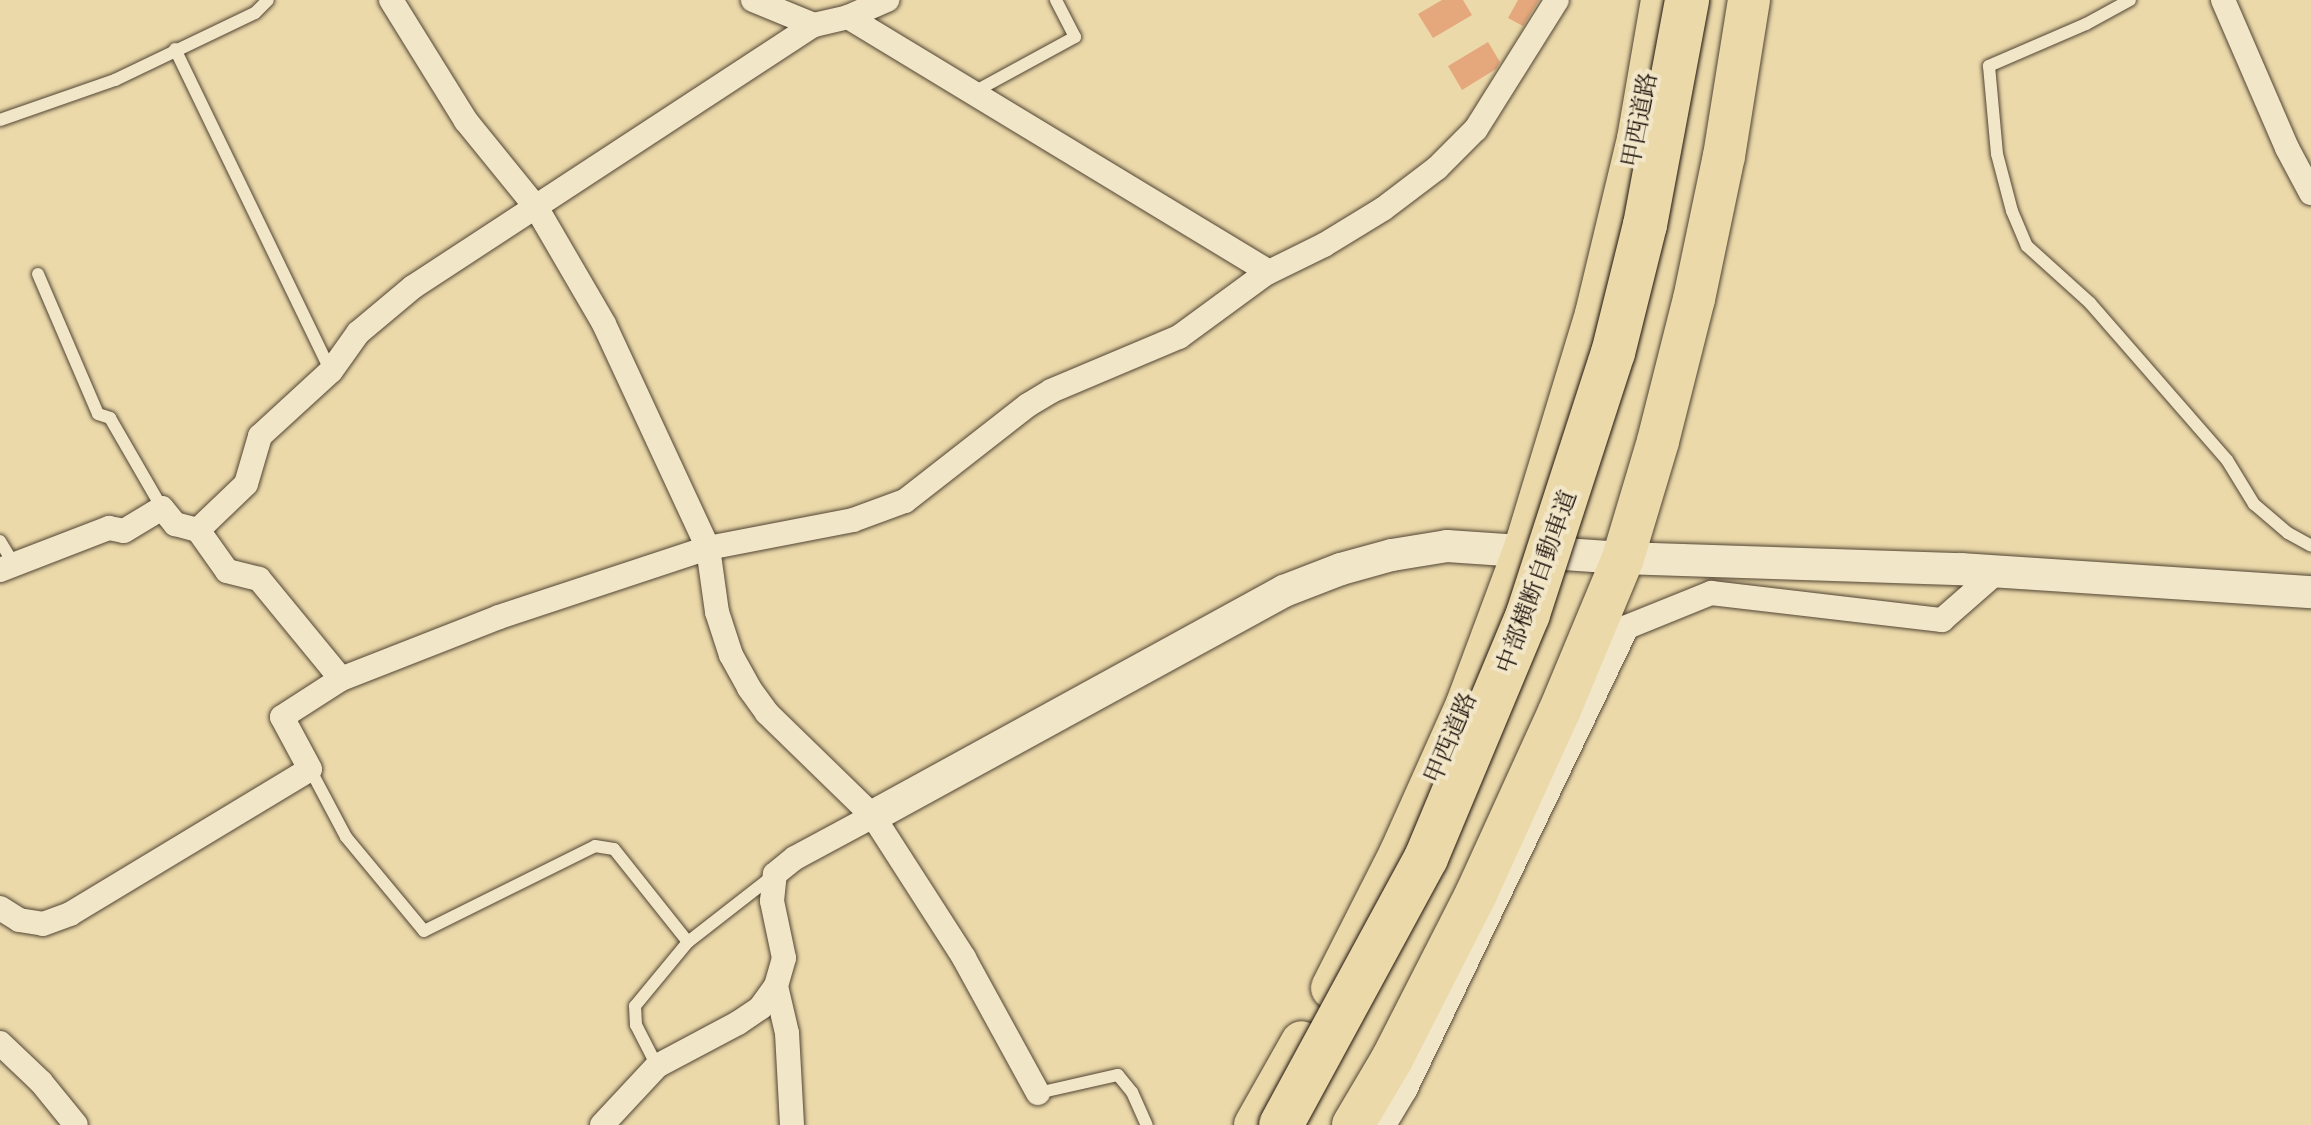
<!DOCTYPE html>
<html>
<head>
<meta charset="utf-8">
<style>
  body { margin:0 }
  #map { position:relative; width:2311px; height:1125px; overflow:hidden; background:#ebd9aa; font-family:"IM FELL French Canon","Noto Serif JP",serif }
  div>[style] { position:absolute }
  .building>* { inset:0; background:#e5a77c }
  .roads { filter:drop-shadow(0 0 2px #524534) drop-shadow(0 0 2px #524534) }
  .service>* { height:12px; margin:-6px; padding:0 6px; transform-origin:6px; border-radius:6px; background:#f2e6c8 }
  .minor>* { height:24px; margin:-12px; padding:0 12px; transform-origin:12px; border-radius:12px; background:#f2e6c8 }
  .tertiary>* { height:32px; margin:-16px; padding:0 16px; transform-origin:16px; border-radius:16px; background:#f2e6c8 }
  .trunk>* { height:42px; margin:-21px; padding:0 21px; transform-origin:21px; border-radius:21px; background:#ebd9aa }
  .bridges { filter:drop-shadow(0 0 2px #1f140d) drop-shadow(0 0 2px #1f140d) }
  .motorway-bridge>* { height:44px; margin:-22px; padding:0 22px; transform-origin:22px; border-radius:22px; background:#ebd9aa }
  span { translate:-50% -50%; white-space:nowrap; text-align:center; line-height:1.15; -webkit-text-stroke:8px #f2e6c8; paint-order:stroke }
  .street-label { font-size:24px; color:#1f140d }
</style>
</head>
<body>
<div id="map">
  <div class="building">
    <i style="clip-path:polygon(1442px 0,1463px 0,1472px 15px,1433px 38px,1418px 14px)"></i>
    <i style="clip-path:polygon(1518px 0,1539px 0,1523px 26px,1508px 18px)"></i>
    <i style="clip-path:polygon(1488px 42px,1500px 62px,1496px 69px,1462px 90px,1448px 66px)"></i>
  </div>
  <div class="roads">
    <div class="service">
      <i style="left:2130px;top:0;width:50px;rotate:151.4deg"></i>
      <i style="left:2086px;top:24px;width:106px;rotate:156.6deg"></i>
      <i style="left:1989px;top:66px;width:88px;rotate:84.8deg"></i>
      <i style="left:1997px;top:154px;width:59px;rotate:75.3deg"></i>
      <i style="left:2012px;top:211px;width:38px;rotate:67deg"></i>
      <i style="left:2027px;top:246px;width:85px;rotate:42.1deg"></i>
      <i style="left:2090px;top:303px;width:208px;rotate:48.9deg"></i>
      <i style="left:2227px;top:460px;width:52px;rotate:58.5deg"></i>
      <i style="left:2254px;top:504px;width:45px;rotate:40.5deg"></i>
      <i style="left:2288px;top:533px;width:26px;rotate:29deg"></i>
      <i style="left:175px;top:49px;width:358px;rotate:64.2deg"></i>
      <i style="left:974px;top:92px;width:115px;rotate:-28.6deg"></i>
      <i style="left:1075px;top:37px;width:42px;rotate:-117.2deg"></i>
      <i style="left:0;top:120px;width:122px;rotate:-19.2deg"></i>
      <i style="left:115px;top:80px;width:155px;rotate:-25.6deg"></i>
      <i style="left:255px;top:13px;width:18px;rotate:-45deg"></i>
      <i style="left:38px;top:274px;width:152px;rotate:66.8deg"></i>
      <i style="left:98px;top:414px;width:13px;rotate:18deg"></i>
      <i style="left:110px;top:418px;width:104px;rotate:60deg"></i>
      <i style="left:0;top:541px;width:26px;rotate:59deg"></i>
      <i style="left:310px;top:769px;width:77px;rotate:62.1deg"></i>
      <i style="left:346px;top:837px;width:122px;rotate:50.3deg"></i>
      <i style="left:424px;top:931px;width:191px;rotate:-26.4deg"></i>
      <i style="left:595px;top:846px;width:19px;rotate:9deg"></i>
      <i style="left:614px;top:849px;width:119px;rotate:51.5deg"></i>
      <i style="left:657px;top:1066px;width:46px;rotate:-117.1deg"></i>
      <i style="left:636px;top:1025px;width:19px;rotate:-93deg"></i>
      <i style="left:635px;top:1006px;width:83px;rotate:-50.4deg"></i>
      <i style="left:688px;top:942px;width:109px;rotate:-37.9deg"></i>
      <i style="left:1038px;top:1093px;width:82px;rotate:-12.7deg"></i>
      <i style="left:1118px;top:1075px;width:22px;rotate:51deg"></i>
      <i style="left:1132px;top:1092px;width:36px;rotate:66deg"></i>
    </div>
    <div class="minor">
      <i style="left:391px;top:0;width:142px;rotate:58.2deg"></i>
      <i style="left:466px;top:121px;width:111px;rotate:50.9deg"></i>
      <i style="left:536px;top:207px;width:135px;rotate:59.8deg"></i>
      <i style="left:604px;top:324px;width:247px;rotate:65.1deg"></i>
      <i style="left:708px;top:548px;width:65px;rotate:82deg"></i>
      <i style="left:717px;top:612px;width:45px;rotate:72deg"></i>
      <i style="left:731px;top:655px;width:38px;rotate:61deg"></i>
      <i style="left:749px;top:688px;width:31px;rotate:54deg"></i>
      <i style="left:767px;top:713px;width:148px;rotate:44.2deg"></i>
      <i style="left:873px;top:816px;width:169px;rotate:57.3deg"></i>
      <i style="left:964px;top:958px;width:154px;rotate:61.3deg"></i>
      <i style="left:753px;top:0;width:66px;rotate:22.3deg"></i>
      <i style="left:2223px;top:0;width:161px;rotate:66.6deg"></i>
      <i style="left:2287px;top:148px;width:51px;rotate:61.9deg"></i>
      <i style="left:848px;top:17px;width:492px;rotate:31.2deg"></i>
      <i style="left:198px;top:530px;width:66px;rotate:-43.8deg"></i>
      <i style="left:246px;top:484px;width:50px;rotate:-73.7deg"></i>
      <i style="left:260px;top:436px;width:96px;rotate:-42.5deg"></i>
      <i style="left:331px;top:371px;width:47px;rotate:-54.6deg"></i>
      <i style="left:358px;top:333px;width:72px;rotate:-39.9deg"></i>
      <i style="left:413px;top:287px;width:479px;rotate:-33.2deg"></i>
      <i style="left:814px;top:25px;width:35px;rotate:-13deg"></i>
      <i style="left:848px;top:17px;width:43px;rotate:-23.6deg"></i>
      <i style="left:0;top:570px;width:117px;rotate:-21.1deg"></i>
      <i style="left:109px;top:528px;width:15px;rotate:11deg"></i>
      <i style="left:124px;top:531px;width:44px;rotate:-31.2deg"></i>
      <i style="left:162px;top:508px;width:21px;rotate:51deg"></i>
      <i style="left:175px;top:524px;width:24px;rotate:15deg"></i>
      <i style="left:198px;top:530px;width:50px;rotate:54.7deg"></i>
      <i style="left:227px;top:571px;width:33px;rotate:14deg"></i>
      <i style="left:259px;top:579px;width:129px;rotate:50.6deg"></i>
      <i style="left:0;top:908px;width:22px;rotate:32deg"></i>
      <i style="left:19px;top:920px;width:24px;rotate:9deg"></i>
      <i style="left:43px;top:924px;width:29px;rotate:-20deg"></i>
      <i style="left:70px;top:914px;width:280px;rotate:-31.1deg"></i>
      <i style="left:310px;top:769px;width:59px;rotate:-118.3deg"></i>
      <i style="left:282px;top:717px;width:70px;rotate:-32.8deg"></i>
      <i style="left:341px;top:679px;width:170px;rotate:-21.4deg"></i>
      <i style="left:499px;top:617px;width:220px;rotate:-18.3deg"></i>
      <i style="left:708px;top:548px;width:148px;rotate:-10.9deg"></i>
      <i style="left:853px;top:520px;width:55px;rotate:-20.1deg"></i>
      <i style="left:905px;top:501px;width:156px;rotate:-38deg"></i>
      <i style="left:1028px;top:405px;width:27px;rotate:-31deg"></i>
      <i style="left:1051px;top:391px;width:139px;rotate:-22.9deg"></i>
      <i style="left:1179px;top:337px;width:107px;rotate:-36.2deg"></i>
      <i style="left:1265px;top:274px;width:66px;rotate:-26.2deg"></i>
      <i style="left:1324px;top:245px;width:69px;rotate:-31.4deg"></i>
      <i style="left:1383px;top:209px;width:68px;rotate:-37.2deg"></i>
      <i style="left:1437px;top:168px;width:55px;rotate:-45deg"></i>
      <i style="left:1476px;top:129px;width:152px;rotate:-57.9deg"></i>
      <i style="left:0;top:1043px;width:57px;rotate:43.6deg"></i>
      <i style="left:41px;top:1082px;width:55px;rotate:50.9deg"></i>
      <i style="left:602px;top:1125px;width:81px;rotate:-47deg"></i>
      <i style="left:657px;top:1066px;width:92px;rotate:-28deg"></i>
      <i style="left:738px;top:1023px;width:27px;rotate:-34deg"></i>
      <i style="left:760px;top:1008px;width:27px;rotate:-54deg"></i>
      <i style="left:792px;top:1125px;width:92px;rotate:-93.1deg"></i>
      <i style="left:787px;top:1033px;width:48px;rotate:-103.2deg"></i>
      <i style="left:776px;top:986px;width:29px;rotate:-74deg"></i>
      <i style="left:784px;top:958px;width:58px;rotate:-101.9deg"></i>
      <i style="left:772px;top:901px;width:27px;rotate:-84deg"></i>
      <i style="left:775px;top:874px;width:26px;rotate:-39deg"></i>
      <i style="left:795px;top:858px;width:89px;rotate:-28.3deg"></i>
      <i style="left:1384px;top:1125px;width:41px;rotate:-59deg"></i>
      <i style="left:1405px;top:1090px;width:513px;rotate:-64.38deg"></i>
      <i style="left:1627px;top:627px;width:91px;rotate:-22deg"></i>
      <i style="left:1711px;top:593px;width:233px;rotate:6.7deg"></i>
      <i style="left:1942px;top:620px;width:74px;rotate:-41.2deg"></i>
    </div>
    <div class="tertiary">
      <i style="left:873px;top:816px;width:469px;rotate:-28.7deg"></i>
      <i style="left:1284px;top:591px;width:61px;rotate:-21.1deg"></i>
      <i style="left:1341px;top:569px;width:53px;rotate:-15.4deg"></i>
      <i style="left:1392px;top:555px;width:56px;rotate:-9.3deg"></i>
      <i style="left:1447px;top:546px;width:176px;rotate:3.9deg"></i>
      <i style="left:1623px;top:558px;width:338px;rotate:1.9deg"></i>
      <i style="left:1961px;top:569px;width:351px;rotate:3.8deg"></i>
    </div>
    <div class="trunk">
      <i style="left:1332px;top:988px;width:150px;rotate:-63.1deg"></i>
      <i style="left:1400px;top:854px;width:164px;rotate:-65.9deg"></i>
      <i style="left:1467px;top:704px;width:163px;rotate:-69.6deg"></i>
      <i style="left:1524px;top:551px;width:248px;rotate:-73.1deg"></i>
      <i style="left:1596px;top:314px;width:180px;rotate:-76.5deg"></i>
      <i style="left:1638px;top:139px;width:141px;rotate:-80.2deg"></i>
      <i style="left:1255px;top:1125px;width:95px;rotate:-60.5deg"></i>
      <i style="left:1353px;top:1125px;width:77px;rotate:-59.4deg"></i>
      <i style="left:1392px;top:1059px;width:185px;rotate:-63deg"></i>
      <i style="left:1476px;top:894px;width:200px;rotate:-65.5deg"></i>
      <i style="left:1559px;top:712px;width:167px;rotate:-67.4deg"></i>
      <i style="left:1623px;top:558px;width:122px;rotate:-73.3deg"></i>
      <i style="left:1658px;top:441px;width:146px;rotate:-75.8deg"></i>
      <i style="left:1694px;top:299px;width:146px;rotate:-78.2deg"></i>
      <i style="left:1724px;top:156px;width:158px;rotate:-80.9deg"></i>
    </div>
  </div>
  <div class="bridges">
    <div class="motorway-bridge">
      <i style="left:1281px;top:1125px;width:304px;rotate:-61.5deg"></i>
      <i style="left:1426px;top:858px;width:264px;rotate:-67.3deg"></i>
      <i style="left:1528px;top:614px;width:274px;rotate:-72deg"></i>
      <i style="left:1613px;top:353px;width:132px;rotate:-76deg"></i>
      <i style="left:1645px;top:225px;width:229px;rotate:-79.4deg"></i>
    </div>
  </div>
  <div class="street-label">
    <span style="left:1640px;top:120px;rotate:-79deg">甲西道路</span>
    <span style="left:1537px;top:582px;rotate:-70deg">中部横断自動車道</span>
    <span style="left:1451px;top:738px;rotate:-67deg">甲西道路</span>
  </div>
</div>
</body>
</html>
